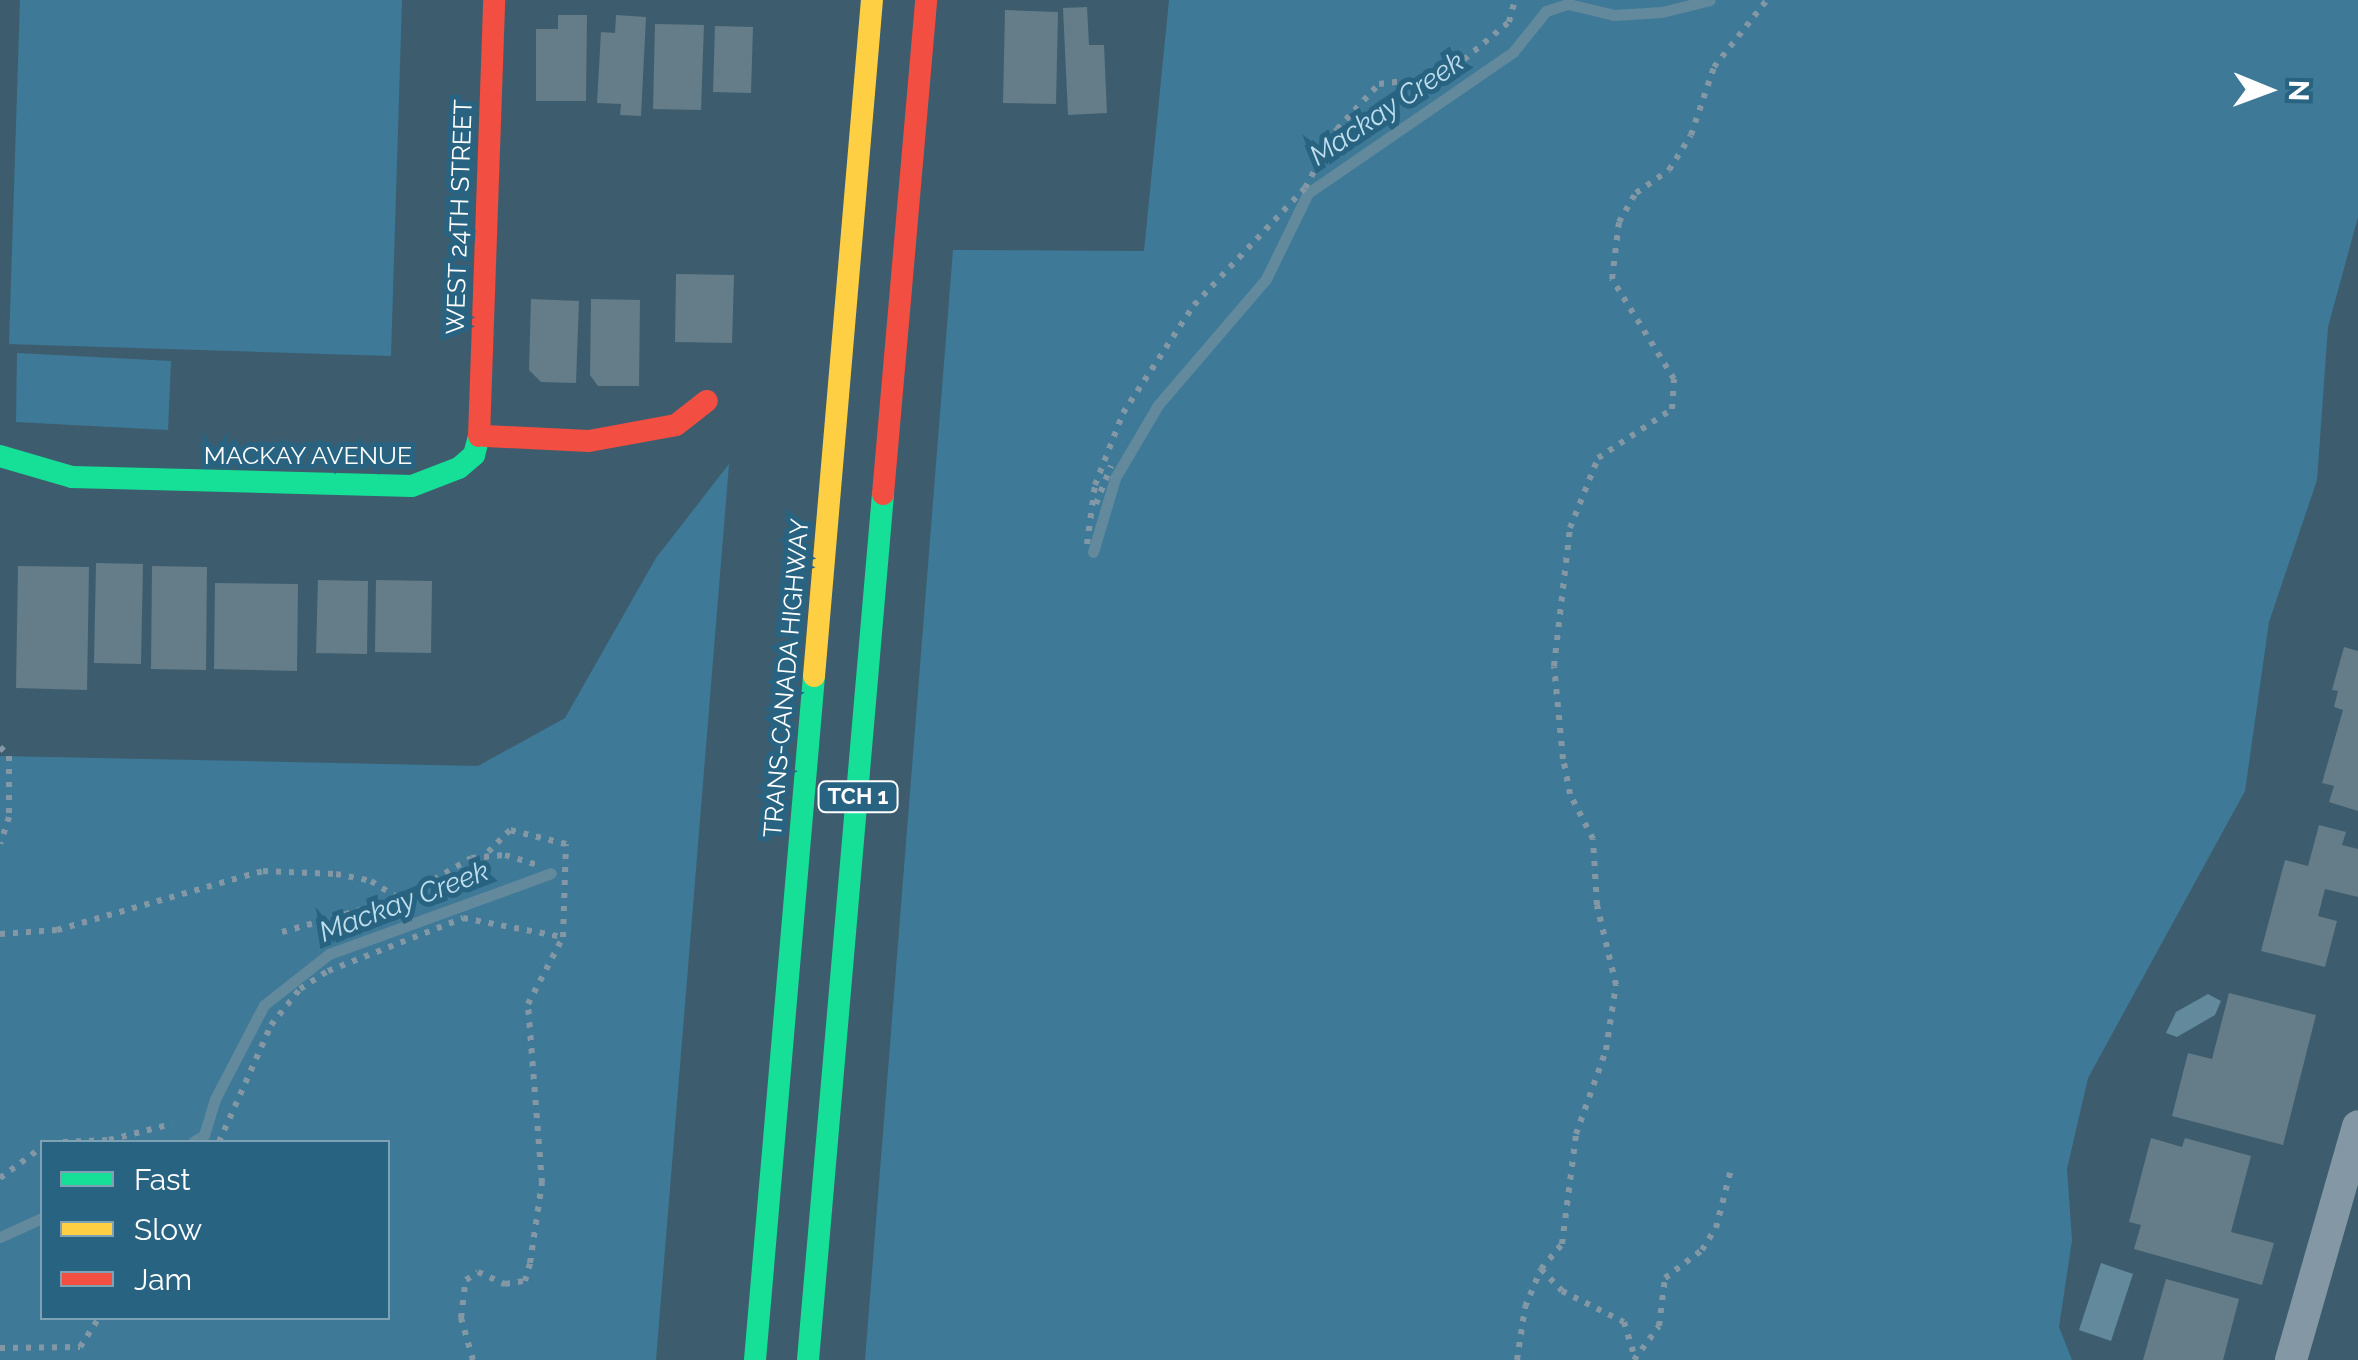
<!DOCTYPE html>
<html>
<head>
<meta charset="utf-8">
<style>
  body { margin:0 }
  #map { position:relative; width:2358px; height:1360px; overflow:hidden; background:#3d5d6e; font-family:Raleway,sans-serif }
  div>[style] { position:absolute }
  .green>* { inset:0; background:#3e7a98 }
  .water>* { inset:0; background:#62899c }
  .stream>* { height:11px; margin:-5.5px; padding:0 5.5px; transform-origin:5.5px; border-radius:5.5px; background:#62899c }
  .building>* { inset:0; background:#657c89 }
  .path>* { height:6px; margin-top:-3px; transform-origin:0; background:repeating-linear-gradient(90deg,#8398a4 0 5px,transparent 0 13px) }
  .street>* { height:32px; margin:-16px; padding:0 16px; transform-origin:16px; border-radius:16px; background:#8398a4 }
  .fast>* { height:22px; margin:-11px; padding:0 11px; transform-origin:11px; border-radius:11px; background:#16e098 }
  .slow>* { height:22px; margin:-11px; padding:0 11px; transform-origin:11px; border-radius:11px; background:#ffcf43 }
  .jam>* { height:22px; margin:-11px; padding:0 11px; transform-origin:11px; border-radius:11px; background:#f24e42 }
  span { translate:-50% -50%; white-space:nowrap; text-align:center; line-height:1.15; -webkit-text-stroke:10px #296382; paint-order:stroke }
  .shield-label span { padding:2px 8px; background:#296382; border:2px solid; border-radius:8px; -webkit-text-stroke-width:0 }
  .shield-label { font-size:22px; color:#fff; font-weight:700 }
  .street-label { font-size:25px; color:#fff }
  .water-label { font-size:28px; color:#bddeed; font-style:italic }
  .legend { position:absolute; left:40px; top:1140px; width:350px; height:180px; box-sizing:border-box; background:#296382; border:2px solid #7fa1b4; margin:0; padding:12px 18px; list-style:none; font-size:30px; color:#fff }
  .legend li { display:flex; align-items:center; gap:20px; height:50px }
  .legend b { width:50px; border:2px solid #7fa1b4 }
  .north { position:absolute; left:2218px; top:40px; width:100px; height:100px; -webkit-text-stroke:8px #296382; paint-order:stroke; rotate:91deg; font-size:28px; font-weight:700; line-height:40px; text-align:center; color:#fff }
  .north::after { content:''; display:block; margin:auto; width:35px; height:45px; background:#fff; clip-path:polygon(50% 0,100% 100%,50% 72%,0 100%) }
</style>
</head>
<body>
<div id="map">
  <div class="green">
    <i style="clip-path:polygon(20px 0,402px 0,391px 356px,9px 344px)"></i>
    <i style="clip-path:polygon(1169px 0,2358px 0,2358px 217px,2328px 327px,2317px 480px,2269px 622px,2245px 791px,2088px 1078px,2067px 1169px,2072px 1240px,2059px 1327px,2072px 1360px,865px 1360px,953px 250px,1144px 251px)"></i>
    <i style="clip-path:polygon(17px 353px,171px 361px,168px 430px,16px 422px)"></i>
    <i style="clip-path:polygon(evenodd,729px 464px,656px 1360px,0 1360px,0 756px,478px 766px,565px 718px,656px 558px,729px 464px,42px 1142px,388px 1142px,388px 1318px,42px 1318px,42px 1142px)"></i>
  </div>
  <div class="water">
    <i style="clip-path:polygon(2208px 994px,2221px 1001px,2215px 1015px,2177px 1037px,2166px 1033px,2176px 1012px)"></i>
    <i style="clip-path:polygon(2101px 1263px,2133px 1274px,2111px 1341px,2079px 1330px)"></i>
  </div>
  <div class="stream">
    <i style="left:1093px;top:552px;width:77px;rotate:-73.4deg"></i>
    <i style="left:1115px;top:478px;width:85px;rotate:-59.5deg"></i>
    <i style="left:1158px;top:405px;width:166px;rotate:-49.4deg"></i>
    <i style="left:1266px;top:279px;width:96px;rotate:-64deg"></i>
    <i style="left:1308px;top:193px;width:249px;rotate:-34.5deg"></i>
    <i style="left:1513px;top:52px;width:53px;rotate:-51.2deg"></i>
    <i style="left:1546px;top:11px;width:23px;rotate:-18deg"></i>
    <i style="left:1568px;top:4px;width:47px;rotate:13.4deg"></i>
    <i style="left:1614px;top:15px;width:48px;rotate:-3.6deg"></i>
    <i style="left:1662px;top:12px;width:49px;rotate:-14deg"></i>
    <i style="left:193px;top:1142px;width:13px;rotate:-32deg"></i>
    <i style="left:204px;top:1135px;width:38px;rotate:-73deg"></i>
    <i style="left:215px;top:1099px;width:106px;rotate:-62.5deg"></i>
    <i style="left:264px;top:1005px;width:83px;rotate:-38.1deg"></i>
    <i style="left:329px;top:954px;width:236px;rotate:-20deg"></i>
    <i style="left:0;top:1237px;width:46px;rotate:-24.3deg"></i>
  </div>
  <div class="building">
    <i style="clip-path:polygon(1087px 7px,1089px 45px,1104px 45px,1107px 113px,1068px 115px,1063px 8px)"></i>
    <i style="clip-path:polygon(1005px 10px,1058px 12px,1056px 104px,1003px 103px)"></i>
    <i style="clip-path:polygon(558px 15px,587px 15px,586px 101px,536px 101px,536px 29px,558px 29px)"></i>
    <i style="clip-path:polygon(616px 15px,646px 17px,641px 116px,620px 115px,621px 104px,597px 103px,601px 32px,615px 33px)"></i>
    <i style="clip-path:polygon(655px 24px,704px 25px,701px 110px,653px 109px)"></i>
    <i style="clip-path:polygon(715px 26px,753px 27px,751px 93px,713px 92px)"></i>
    <i style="clip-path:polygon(676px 274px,734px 275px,732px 343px,675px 342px)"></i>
    <i style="clip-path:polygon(531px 299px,579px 301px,576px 383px,541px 382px,529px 370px)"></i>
    <i style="clip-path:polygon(591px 299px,640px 300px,639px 386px,598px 386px,590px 375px)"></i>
    <i style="clip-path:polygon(96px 563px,143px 564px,141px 664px,94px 663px)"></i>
    <i style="clip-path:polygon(18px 566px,89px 567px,87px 690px,16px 688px)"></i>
    <i style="clip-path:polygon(152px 566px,207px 567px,206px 670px,151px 669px)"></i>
    <i style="clip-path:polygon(318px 580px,368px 581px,367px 654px,316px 653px)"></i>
    <i style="clip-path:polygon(376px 580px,432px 581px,431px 653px,375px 652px)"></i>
    <i style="clip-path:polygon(215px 583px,298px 584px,297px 671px,214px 669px)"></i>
    <i style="clip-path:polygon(2344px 647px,2358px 651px,2358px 811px,2329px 802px,2334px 786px,2322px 783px,2343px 710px,2334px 707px,2338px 691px,2332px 690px)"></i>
    <i style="clip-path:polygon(2319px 825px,2346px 832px,2342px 845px,2358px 849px,2358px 897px,2325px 889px,2318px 916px,2337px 921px,2325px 967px,2261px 951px,2285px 860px,2308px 866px)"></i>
    <i style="clip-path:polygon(2229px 993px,2316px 1015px,2283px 1145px,2172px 1116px,2188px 1053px,2212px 1059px)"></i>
    <i style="clip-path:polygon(2151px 1138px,2182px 1147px,2185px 1138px,2251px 1156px,2231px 1232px,2274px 1243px,2262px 1285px,2134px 1249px,2141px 1225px,2129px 1222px)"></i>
    <i style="clip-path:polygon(2166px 1279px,2239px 1299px,2223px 1360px,2143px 1360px)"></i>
  </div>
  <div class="path">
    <i style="left:1096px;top:504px;width:41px;rotate:-68.5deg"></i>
    <i style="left:1087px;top:544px;width:60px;rotate:-82.3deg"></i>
    <i style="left:1095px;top:485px;width:77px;rotate:-68.7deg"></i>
    <i style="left:1123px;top:413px;width:129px;rotate:-56.7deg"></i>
    <i style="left:1194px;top:305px;width:161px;rotate:-46.5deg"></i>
    <i style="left:1305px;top:188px;width:67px;rotate:-61.5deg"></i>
    <i style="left:1337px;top:129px;width:62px;rotate:-47deg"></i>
    <i style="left:1379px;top:84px;width:65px;rotate:-7deg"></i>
    <i style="left:1444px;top:76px;width:85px;rotate:-39.7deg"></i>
    <i style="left:1509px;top:22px;width:23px;rotate:-75deg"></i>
    <i style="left:0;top:747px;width:13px;rotate:45deg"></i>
    <i style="left:9px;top:756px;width:61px;rotate:90deg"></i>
    <i style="left:9px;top:817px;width:28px;rotate:108deg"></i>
    <i style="left:282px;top:932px;width:123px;rotate:-15.6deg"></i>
    <i style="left:400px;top:899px;width:82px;rotate:-30deg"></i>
    <i style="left:471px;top:858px;width:34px;rotate:-5deg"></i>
    <i style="left:505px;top:855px;width:38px;rotate:17deg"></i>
    <i style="left:0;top:934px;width:57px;rotate:-4deg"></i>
    <i style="left:57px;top:930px;width:214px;rotate:-16deg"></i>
    <i style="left:263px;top:871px;width:73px;rotate:2.4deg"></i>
    <i style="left:336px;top:874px;width:36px;rotate:11deg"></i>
    <i style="left:371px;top:881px;width:34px;rotate:32deg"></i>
    <i style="left:63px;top:1142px;width:46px;rotate:-2.5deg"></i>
    <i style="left:109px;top:1140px;width:65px;rotate:-14.3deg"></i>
    <i style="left:219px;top:1142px;width:128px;rotate:-66deg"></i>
    <i style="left:271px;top:1025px;width:46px;rotate:-51.1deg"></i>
    <i style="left:300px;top:989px;width:33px;rotate:-33deg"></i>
    <i style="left:328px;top:971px;width:145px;rotate:-21.4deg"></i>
    <i style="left:463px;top:918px;width:102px;rotate:10.8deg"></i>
    <i style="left:563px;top:937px;width:93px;rotate:-88.2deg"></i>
    <i style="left:566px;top:844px;width:58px;rotate:-166deg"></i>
    <i style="left:510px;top:830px;width:38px;rotate:135deg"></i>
    <i style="left:0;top:1178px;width:52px;rotate:-36.4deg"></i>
    <i style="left:1541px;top:1269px;width:30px;rotate:46deg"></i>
    <i style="left:1562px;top:1291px;width:69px;rotate:26.6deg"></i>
    <i style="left:1624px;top:1322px;width:34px;rotate:73deg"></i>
    <i style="left:0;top:1348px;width:80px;rotate:-0.7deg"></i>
    <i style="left:80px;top:1347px;width:35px;rotate:-57deg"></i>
    <i style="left:473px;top:1360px;width:44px;rotate:-105.9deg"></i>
    <i style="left:461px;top:1318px;width:38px;rotate:-83deg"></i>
    <i style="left:466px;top:1280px;width:14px;rotate:-34deg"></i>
    <i style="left:478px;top:1272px;width:30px;rotate:24deg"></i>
    <i style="left:505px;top:1284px;width:20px;rotate:-9deg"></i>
    <i style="left:525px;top:1281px;width:19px;rotate:-74deg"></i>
    <i style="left:530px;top:1263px;width:81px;rotate:-81.5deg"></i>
    <i style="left:542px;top:1183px;width:180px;rotate:-94.5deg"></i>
    <i style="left:528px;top:1004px;width:76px;rotate:-62.4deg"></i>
    <i style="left:1517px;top:1360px;width:54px;rotate:-81.4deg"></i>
    <i style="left:1525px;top:1307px;width:41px;rotate:-67.2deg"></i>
    <i style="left:1541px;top:1269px;width:33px;rotate:-50deg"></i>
    <i style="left:1562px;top:1244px;width:111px;rotate:-82.7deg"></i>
    <i style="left:1576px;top:1134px;width:89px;rotate:-70.3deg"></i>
    <i style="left:1606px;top:1050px;width:66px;rotate:-81.3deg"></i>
    <i style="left:1616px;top:985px;width:82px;rotate:-103.4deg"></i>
    <i style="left:1597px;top:905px;width:66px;rotate:-93.5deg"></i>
    <i style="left:1593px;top:839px;width:51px;rotate:-117.1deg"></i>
    <i style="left:1570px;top:794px;width:36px;rotate:-101deg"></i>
    <i style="left:1563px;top:759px;width:93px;rotate:-95.5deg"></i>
    <i style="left:1554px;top:666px;width:139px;rotate:-83.4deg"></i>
    <i style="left:1570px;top:528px;width:75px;rotate:-68.2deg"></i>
    <i style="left:1598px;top:458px;width:89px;rotate:-33.5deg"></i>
    <i style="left:1672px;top:409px;width:30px;rotate:-86deg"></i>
    <i style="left:1674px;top:379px;width:118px;rotate:-121.8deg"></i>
    <i style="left:1612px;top:279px;width:57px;rotate:-83deg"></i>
    <i style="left:1619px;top:222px;width:34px;rotate:-60deg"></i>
    <i style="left:1636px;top:193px;width:40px;rotate:-34.9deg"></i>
    <i style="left:1669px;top:170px;width:41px;rotate:-57.8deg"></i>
    <i style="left:1691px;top:135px;width:72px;rotate:-71.3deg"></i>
    <i style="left:1714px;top:67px;width:85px;rotate:-51.7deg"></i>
    <i style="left:1634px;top:1360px;width:42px;rotate:-53.7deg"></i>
    <i style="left:1659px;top:1326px;width:48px;rotate:-82.9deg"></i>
    <i style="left:1665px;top:1278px;width:46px;rotate:-37.1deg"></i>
    <i style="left:1702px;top:1250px;width:26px;rotate:-58deg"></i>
    <i style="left:1716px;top:1228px;width:61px;rotate:-75.7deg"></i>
  </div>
  <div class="street">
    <i style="left:2291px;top:1360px;width:243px;rotate:-74deg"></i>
  </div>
  <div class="fast">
    <i style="left:0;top:456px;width:75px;rotate:16.3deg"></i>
    <i style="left:72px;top:477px;width:340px;rotate:1.5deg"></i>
    <i style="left:412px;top:486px;width:50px;rotate:-21deg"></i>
    <i style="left:459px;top:468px;width:20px;rotate:-41deg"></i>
    <i style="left:474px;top:455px;width:20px;rotate:-75deg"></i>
    <i style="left:479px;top:436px;width:7px"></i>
    <i style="left:755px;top:1360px;width:687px;rotate:-85.07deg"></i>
    <i style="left:808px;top:1360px;width:869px;rotate:-85.05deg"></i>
  </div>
  <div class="slow">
    <i style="left:814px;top:676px;width:678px;rotate:-85.1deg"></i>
  </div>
  <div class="jam">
    <i style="left:479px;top:436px;width:436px;rotate:-88deg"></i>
    <i style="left:486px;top:436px;width:103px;rotate:2.8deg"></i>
    <i style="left:589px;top:441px;width:88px;rotate:-10.4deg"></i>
    <i style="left:676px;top:425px;width:39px;rotate:-38deg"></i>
    <i style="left:883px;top:494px;width:496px;rotate:-85deg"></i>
  </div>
  <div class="shield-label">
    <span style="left:858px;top:797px">TCH 1</span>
  </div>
  <div class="street-label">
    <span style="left:459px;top:217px;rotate:-88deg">WEST 24TH STREET</span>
    <span style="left:308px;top:455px">MACKAY AVENUE</span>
    <span style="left:786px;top:678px;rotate:-85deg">TRANS-CANADA HIGHWAY</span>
  </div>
  <div class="water-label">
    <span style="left:1387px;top:109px;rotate:-34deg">Mackay Creek</span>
    <span style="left:404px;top:902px;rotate:-21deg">Mackay Creek</span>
  </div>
  <ul class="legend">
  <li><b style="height:12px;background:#16e098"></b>Fast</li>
  <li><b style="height:12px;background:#ffcf43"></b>Slow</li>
  <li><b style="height:12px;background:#f24e42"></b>Jam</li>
  </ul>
  <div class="north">N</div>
</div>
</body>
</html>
